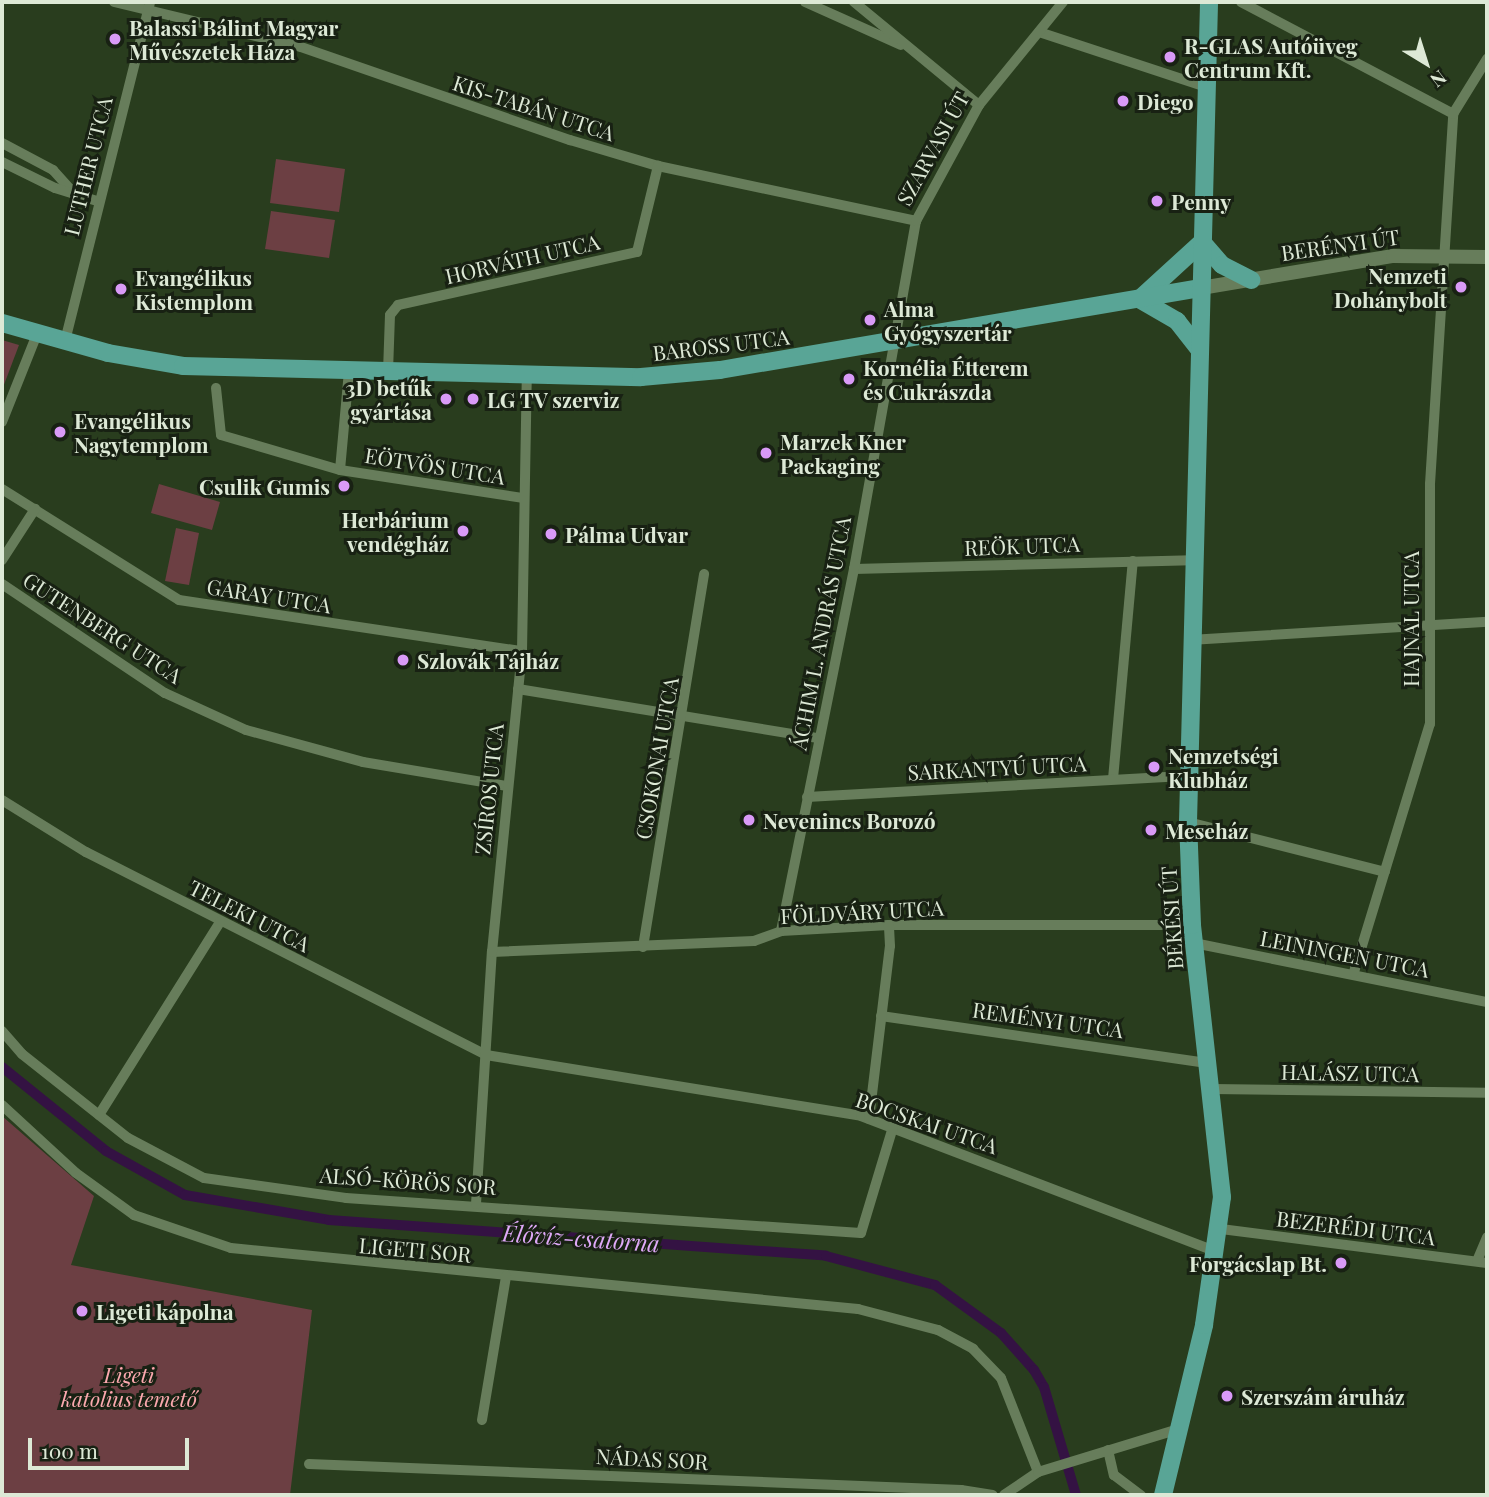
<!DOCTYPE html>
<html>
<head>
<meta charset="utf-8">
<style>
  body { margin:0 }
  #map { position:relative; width:1489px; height:1497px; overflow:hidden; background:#293d1e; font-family:"Playfair Display",serif }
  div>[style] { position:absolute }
  .green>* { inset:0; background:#6c3f43 }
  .canal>* { height:10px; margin:-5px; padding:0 5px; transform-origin:5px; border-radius:5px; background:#341243 }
  .minor>* { height:10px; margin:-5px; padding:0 5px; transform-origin:5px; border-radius:5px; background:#677d5b }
  .tertiary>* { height:14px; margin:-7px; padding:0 7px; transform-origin:7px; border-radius:7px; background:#677d5b }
  .primary>* { height:18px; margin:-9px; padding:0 9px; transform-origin:9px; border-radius:9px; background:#59a596 }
  .dots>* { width:19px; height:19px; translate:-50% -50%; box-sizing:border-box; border:4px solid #182113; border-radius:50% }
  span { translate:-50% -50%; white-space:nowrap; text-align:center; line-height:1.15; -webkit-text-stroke:6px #182113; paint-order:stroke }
  .poi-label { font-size:21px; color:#dde9d6; font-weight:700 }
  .left { translate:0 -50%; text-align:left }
  .right { translate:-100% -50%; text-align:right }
  .street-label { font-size:21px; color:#dde9d6 }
  .park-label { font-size:21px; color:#fca9af; font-style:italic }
  .water-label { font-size:23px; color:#dfa9f8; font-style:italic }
  .frame { position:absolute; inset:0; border:4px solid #dde9d6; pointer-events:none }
  .north { position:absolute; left:1391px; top:28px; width:70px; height:70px; -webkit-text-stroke:5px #182113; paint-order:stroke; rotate:142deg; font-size:19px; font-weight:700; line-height:28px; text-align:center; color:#dde9d6 }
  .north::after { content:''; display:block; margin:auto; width:24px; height:32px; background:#dde9d6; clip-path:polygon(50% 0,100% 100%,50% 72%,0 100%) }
  .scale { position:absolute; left:28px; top:1438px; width:161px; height:32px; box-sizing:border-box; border:4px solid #dde9d6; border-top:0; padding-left:9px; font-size:21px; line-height:24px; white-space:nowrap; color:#dde9d6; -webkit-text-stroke:5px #182113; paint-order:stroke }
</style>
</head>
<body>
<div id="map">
  <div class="green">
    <i style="clip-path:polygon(276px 159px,345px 169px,339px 212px,270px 203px)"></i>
    <i style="clip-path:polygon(271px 211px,335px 220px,329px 258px,265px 249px)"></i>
    <i style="clip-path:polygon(2px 340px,19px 345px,2px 390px)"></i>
    <i style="clip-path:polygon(159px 484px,220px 502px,212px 530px,151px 513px)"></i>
    <i style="clip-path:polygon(176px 528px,199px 533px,189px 585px,165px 581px)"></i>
    <i style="clip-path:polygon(2px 1116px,94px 1196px,71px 1265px,312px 1310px,290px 1495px,2px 1495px)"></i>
  </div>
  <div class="canal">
    <i style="left:2px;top:1067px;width:134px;rotate:38.9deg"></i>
    <i style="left:106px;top:1151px;width:90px;rotate:29.1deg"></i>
    <i style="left:185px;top:1195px;width:146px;rotate:9.8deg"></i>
    <i style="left:329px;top:1220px;width:498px;rotate:4.1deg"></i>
    <i style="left:826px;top:1256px;width:113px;rotate:14.9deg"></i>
    <i style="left:935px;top:1285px;width:82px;rotate:36deg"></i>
    <i style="left:1001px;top:1333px;width:50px;rotate:48.3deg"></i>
    <i style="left:1034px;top:1370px;width:20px;rotate:60deg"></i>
    <i style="left:1044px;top:1387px;width:113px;rotate:73.5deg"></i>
  </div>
  <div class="minor">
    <i style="left:114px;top:2px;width:192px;rotate:13.5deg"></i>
    <i style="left:301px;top:47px;width:285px;rotate:19.1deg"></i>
    <i style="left:570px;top:140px;width:92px;rotate:16.5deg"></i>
    <i style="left:658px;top:166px;width:264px;rotate:12deg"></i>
    <i style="left:805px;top:2px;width:105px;rotate:24.1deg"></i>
    <i style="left:854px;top:2px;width:162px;rotate:39.5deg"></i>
    <i style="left:1241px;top:2px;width:240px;rotate:27.8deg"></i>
    <i style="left:1039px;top:32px;width:176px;rotate:18.2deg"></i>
    <i style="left:2px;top:143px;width:58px;rotate:27.9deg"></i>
    <i style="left:53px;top:170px;width:30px;rotate:48deg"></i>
    <i style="left:2px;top:162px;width:59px;rotate:26.1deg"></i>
    <i style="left:55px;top:188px;width:44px;rotate:17.2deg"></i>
    <i style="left:65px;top:341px;width:349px;rotate:-75.9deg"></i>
    <i style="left:349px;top:371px;width:99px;rotate:95.2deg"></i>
    <i style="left:340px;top:470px;width:186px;rotate:8.7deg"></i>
    <i style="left:388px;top:372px;width:57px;rotate:-88deg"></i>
    <i style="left:390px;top:315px;width:13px;rotate:-51deg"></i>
    <i style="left:398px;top:305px;width:245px;rotate:-12.5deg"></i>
    <i style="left:637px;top:252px;width:89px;rotate:-76.3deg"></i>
    <i style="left:216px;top:388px;width:47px;rotate:83.9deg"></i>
    <i style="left:221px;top:435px;width:124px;rotate:16.4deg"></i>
    <i style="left:2px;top:422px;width:95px;rotate:-68.3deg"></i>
    <i style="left:2px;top:489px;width:209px;rotate:32.1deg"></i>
    <i style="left:179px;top:600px;width:347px;rotate:8.5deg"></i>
    <i style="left:2px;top:560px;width:61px;rotate:-57.1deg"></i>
    <i style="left:854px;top:569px;width:337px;rotate:-1.5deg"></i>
    <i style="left:2px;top:584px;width:196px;rotate:33.8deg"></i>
    <i style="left:165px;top:693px;width:89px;rotate:24.6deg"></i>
    <i style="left:246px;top:730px;width:121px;rotate:15.3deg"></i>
    <i style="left:363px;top:762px;width:145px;rotate:9.5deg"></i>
    <i style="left:1190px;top:640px;width:298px;rotate:-3.5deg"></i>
    <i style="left:518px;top:689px;width:304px;rotate:9.3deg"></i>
    <i style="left:1113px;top:779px;width:219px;rotate:-84.8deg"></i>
    <i style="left:807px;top:797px;width:382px;rotate:-3.2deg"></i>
    <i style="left:2px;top:800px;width:99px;rotate:31.8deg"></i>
    <i style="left:86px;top:852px;width:449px;rotate:26.9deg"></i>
    <i style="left:486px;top:1055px;width:380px;rotate:9.2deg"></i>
    <i style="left:861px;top:1116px;width:382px;rotate:20.9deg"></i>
    <i style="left:1188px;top:822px;width:203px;rotate:14.2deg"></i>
    <i style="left:781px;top:931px;width:369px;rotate:-78.6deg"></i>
    <i style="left:854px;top:569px;width:353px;rotate:-79.9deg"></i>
    <i style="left:916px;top:221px;width:132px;rotate:-61.5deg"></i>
    <i style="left:979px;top:105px;width:133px;rotate:-50.8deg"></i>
    <i style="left:1194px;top:943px;width:299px;rotate:11.4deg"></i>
    <i style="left:643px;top:947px;width:378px;rotate:-80.7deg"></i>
    <i style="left:492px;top:952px;width:262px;rotate:-2.4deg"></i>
    <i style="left:754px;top:941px;width:29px;rotate:-20deg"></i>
    <i style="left:781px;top:931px;width:108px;rotate:-3.2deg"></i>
    <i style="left:889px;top:925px;width:303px"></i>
    <i style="left:1354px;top:972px;width:259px;rotate:-73deg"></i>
    <i style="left:1430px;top:724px;width:240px;rotate:-90deg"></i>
    <i style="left:1430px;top:484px;width:371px;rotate:-86.4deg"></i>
    <i style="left:1453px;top:114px;width:65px;rotate:-58.3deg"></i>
    <i style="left:881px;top:1016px;width:331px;rotate:8.2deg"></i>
    <i style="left:2px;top:1031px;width:30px;rotate:49deg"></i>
    <i style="left:22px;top:1054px;width:135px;rotate:38.4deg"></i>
    <i style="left:128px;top:1138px;width:86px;rotate:27.8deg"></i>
    <i style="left:204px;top:1178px;width:143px;rotate:8deg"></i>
    <i style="left:346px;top:1198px;width:516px;rotate:3.89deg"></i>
    <i style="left:861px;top:1233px;width:111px;rotate:-73.2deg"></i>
    <i style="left:1212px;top:1089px;width:275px;rotate:0.8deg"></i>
    <i style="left:2px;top:1105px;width:100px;rotate:42.6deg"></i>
    <i style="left:76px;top:1173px;width:72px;rotate:35.9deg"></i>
    <i style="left:134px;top:1215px;width:102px;rotate:18.8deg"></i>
    <i style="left:231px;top:1248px;width:630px;rotate:5.56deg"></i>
    <i style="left:858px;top:1309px;width:83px;rotate:14.7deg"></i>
    <i style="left:938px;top:1330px;width:40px;rotate:28deg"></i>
    <i style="left:973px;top:1349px;width:40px;rotate:46deg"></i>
    <i style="left:1001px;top:1378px;width:101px;rotate:68.5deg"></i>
    <i style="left:99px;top:1115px;width:228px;rotate:-57.9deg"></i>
    <i style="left:869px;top:1119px;width:174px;rotate:-83.1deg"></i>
    <i style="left:890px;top:946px;width:21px;rotate:-93deg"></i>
    <i style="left:476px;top:1204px;width:253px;rotate:-86.4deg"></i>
    <i style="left:492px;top:952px;width:302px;rotate:-84.3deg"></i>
    <i style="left:522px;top:651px;width:274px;rotate:-89deg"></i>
    <i style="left:1221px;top:1229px;width:268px;rotate:7.3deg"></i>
    <i style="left:1477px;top:1261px;width:26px;rotate:-67deg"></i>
    <i style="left:482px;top:1420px;width:146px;rotate:-80.5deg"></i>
    <i style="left:1108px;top:1450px;width:26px;rotate:77deg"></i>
    <i style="left:1114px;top:1475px;width:34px;rotate:37deg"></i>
    <i style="left:309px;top:1464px;width:653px;rotate:2.28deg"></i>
    <i style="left:961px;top:1490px;width:32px;rotate:9deg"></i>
    <i style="left:1004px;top:1495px;width:41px;rotate:-34.1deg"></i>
    <i style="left:1038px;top:1472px;width:151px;rotate:-17deg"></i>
  </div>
  <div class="tertiary">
    <i style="left:1201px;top:288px;width:195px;rotate:-9.5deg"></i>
    <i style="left:1393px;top:256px;width:94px;rotate:0.6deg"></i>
  </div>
  <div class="primary">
    <i style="left:1202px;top:242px;width:30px;rotate:49deg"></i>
    <i style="left:1222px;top:265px;width:33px;rotate:27deg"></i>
    <i style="left:1142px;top:297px;width:81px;rotate:-42.5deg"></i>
    <i style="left:1139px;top:299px;width:44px;rotate:30.1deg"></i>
    <i style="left:1177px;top:321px;width:34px;rotate:52deg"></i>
    <i style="left:2px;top:323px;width:110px;rotate:15.8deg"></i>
    <i style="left:108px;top:353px;width:76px;rotate:9.8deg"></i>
    <i style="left:183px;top:366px;width:458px;rotate:1.4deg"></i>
    <i style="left:641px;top:377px;width:79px;rotate:-5.1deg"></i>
    <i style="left:720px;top:370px;width:488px;rotate:-9.7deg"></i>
    <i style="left:1163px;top:1495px;width:175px;rotate:-76.4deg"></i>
    <i style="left:1204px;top:1325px;width:129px;rotate:-82deg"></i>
    <i style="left:1222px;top:1197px;width:274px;rotate:-96.3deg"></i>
    <i style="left:1192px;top:925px;width:103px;rotate:-92.2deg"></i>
    <i style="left:1188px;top:822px;width:820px;rotate:-88.53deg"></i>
  </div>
  <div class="dots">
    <i style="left:115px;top:39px;background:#d99af7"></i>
    <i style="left:1170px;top:57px;background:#d99af7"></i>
    <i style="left:1123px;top:101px;background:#d99af7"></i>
    <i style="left:1157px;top:201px;background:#d99af7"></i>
    <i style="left:1461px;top:287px;background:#d99af7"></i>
    <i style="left:121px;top:289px;background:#d99af7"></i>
    <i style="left:870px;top:320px;background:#d99af7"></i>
    <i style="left:849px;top:379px;background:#d99af7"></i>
    <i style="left:446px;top:399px;background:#d99af7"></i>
    <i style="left:473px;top:399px;background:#d99af7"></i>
    <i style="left:60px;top:432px;background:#d99af7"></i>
    <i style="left:766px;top:453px;background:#d99af7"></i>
    <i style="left:344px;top:486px;background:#d99af7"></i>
    <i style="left:463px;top:531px;background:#d99af7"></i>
    <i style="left:551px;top:534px;background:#d99af7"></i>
    <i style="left:403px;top:660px;background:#d99af7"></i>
    <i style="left:1154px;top:767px;background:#d99af7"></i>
    <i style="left:749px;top:820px;background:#d99af7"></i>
    <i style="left:1151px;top:830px;background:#d99af7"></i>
    <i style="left:1341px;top:1263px;background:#d99af7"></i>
    <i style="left:82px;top:1311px;background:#d99af7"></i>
    <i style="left:1227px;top:1396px;background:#d99af7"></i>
  </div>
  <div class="poi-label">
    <span class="left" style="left:129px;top:39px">Balassi Bálint Magyar<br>Művészetek Háza</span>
    <span class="left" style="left:1184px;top:57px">R-GLAS Autóüveg<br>Centrum Kft.</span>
    <span class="left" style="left:1137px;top:101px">Diego</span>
    <span class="left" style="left:1171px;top:201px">Penny</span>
    <span class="right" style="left:1447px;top:287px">Nemzeti<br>Dohánybolt</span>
    <span class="left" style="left:135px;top:289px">Evangélikus<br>Kistemplom</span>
    <span class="left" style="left:884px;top:320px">Alma<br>Gyógyszertár</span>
    <span class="left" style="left:863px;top:379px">Kornélia Étterem<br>és Cukrászda</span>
    <span class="right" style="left:432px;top:399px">3D betűk<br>gyártása</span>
    <span class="left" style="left:487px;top:399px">LG TV szerviz</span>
    <span class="left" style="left:74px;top:432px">Evangélikus<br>Nagytemplom</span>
    <span class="left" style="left:780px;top:453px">Marzek Kner<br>Packaging</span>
    <span class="right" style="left:330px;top:486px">Csulik Gumis</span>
    <span class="right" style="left:449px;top:531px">Herbárium<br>vendégház</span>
    <span class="left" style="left:565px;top:534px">Pálma Udvar</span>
    <span class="left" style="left:417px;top:660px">Szlovák Tájház</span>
    <span class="left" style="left:1168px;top:767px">Nemzetségi<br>Klubház</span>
    <span class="left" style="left:763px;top:820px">Nevenincs Borozó</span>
    <span class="left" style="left:1165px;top:830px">Meseház</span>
    <span class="right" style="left:1327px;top:1263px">Forgácslap Bt.</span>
    <span class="left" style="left:96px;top:1311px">Ligeti kápolna</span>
    <span class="left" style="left:1241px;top:1396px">Szerszám áruház</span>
  </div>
  <div class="street-label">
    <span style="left:534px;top:107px;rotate:18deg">KIS-TABÁN UTCA</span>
    <span style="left:932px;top:148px;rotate:-61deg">SZARVASI ÚT</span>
    <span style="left:87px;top:166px;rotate:-76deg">LUTHER UTCA</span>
    <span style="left:1340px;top:244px;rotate:-8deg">BERÉNYI ÚT</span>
    <span style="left:522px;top:258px;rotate:-13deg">HORVÁTH UTCA</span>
    <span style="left:721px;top:344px;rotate:-7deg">BAROSS UTCA</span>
    <span style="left:435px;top:465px;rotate:9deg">EÖTVÖS UTCA</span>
    <span style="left:1022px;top:545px;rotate:-2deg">REÖK UTCA</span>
    <span style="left:269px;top:595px;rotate:9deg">GARAY UTCA</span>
    <span style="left:1410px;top:619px;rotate:-90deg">HAJNAL UTCA</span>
    <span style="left:103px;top:627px;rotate:33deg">GUTENBERG UTCA</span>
    <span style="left:820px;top:633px;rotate:-79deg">ÁCHIM L. ANDRÁS UTCA</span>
    <span style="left:656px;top:758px;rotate:-80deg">CSOKONAI UTCA</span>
    <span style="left:997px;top:767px;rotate:-3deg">SARKANTYÚ UTCA</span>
    <span style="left:488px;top:789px;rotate:-84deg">ZSÍROS UTCA</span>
    <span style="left:862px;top:911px;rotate:-3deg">FÖLDVÁRY UTCA</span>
    <span style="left:250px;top:915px;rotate:27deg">TELEKI UTCA</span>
    <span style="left:1171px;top:918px;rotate:-94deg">BÉKÉSI ÚT</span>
    <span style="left:1345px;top:953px;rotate:11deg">LEININGEN UTCA</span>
    <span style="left:1048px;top:1019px;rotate:8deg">REMÉNYI UTCA</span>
    <span style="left:1350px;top:1072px;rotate:1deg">HALÁSZ UTCA</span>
    <span style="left:927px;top:1122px;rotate:19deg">BOCSKAI UTCA</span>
    <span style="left:408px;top:1180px;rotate:4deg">ALSÓ-KÖRÖS SOR</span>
    <span style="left:1356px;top:1227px;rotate:7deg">BEZERÉDI UTCA</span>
    <span style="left:415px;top:1249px;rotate:5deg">LIGETI SOR</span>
    <span style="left:652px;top:1458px;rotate:3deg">NÁDAS SOR</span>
  </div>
  <div class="park-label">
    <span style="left:129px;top:1386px">Ligeti<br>katolius temető</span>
  </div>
  <div class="water-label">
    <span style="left:581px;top:1238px;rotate:4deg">Élővíz-csatorna</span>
  </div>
  <div class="frame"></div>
  <div class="north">N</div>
  <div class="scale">100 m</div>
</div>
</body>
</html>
